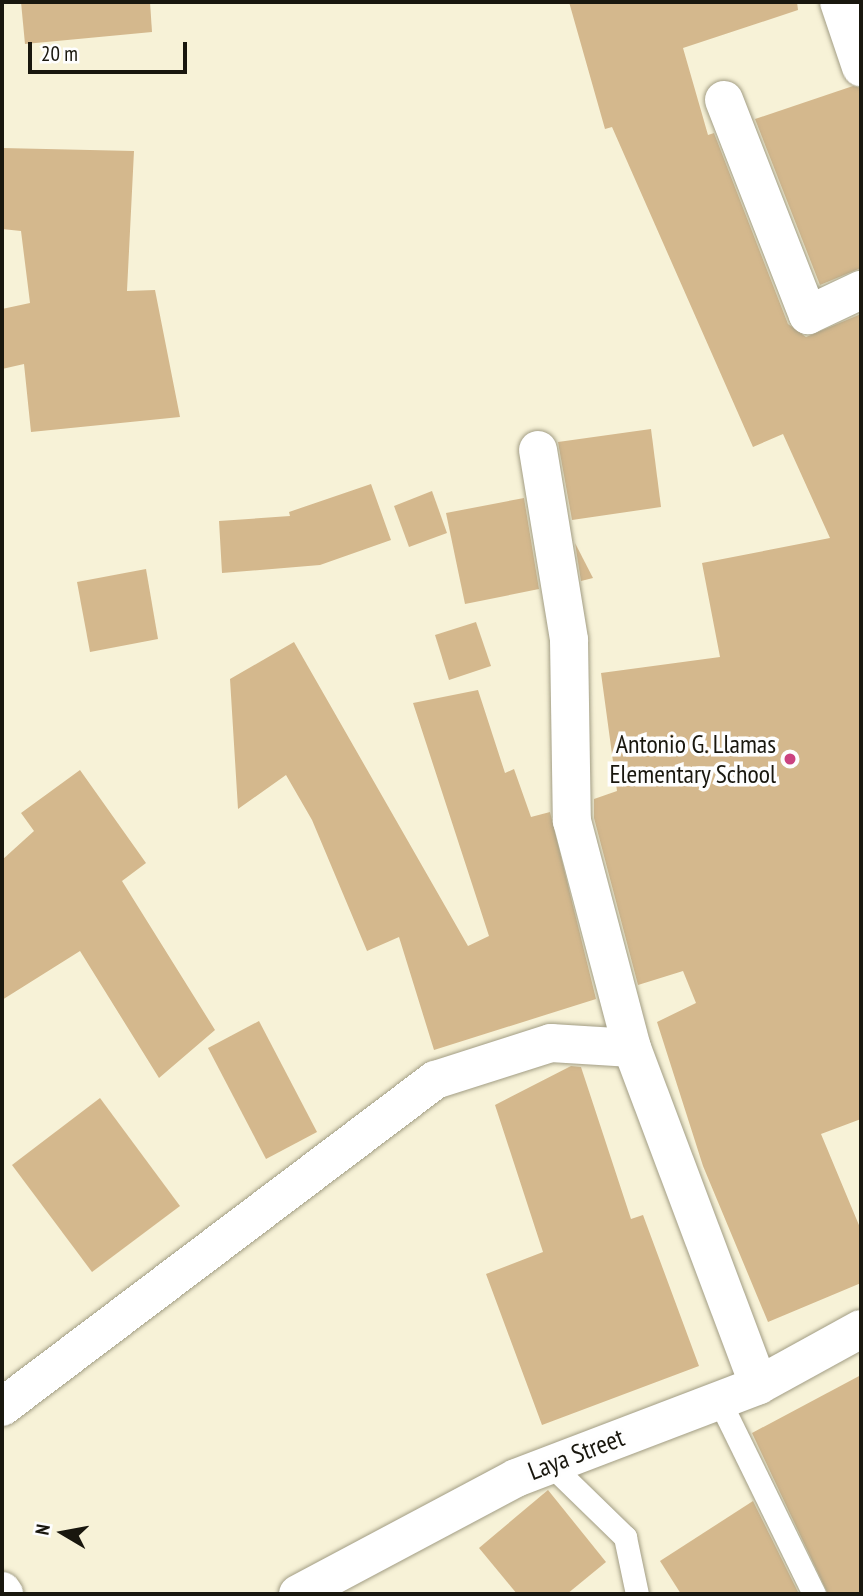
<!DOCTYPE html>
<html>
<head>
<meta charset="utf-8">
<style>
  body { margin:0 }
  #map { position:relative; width:863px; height:1596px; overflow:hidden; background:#f7f2d7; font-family:"PT Sans Narrow",sans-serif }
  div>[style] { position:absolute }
  .building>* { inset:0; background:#d4b88d }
  .roads { filter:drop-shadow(0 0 2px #a29d84) drop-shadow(0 0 2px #a29d84) }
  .service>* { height:23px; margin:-11.5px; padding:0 11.5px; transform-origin:11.5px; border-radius:11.5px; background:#fff }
  .minor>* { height:38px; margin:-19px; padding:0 19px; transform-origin:19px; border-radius:19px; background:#fff }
  .tertiary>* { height:38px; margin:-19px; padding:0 19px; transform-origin:19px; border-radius:19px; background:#fff }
  .dots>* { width:19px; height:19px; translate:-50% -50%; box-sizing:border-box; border:4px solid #fefefe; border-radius:50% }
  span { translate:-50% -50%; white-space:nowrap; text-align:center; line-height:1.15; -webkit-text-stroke:7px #fefefe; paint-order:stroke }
  .poi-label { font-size:26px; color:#19170e }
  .right { translate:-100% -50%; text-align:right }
  .street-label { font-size:26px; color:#19170e }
  .frame { position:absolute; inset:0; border:4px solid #19170e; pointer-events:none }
  .north { position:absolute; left:28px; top:1498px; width:70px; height:70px; -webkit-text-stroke:5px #fefefe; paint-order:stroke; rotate:280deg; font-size:19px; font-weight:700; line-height:28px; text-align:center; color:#19170e }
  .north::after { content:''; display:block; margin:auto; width:24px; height:32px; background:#19170e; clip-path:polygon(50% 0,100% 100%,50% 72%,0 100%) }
  .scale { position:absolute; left:28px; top:42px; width:159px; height:32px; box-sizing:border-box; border:4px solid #19170e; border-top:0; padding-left:9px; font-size:21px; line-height:24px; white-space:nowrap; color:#19170e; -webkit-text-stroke:5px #fefefe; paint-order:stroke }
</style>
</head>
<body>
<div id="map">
  <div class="building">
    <i style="clip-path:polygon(21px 2px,150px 2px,152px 32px,25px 44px)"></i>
    <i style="clip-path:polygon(569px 2px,797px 2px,798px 10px,683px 48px,708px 135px,714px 133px,788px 324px,806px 337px,861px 314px,861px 1119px,821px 1134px,861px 1230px,861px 1283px,768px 1322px,703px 1166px,657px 1022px,696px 1003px,683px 971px,638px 985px,594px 818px,594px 799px,617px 791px,601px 673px,720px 657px,702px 563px,830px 538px,783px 434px,753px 447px,612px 127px,605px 129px)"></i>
    <i style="clip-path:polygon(853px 86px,861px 88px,861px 268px,820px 285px,755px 119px)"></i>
    <i style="clip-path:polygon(2px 148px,134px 151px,127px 291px,155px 290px,180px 417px,31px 432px,24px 364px,2px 369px,2px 309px,30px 303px,21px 231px,2px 229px)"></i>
    <i style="clip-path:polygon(651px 429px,661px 507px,572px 520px,558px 442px)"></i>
    <i style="clip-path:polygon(371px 484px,391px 540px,320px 565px,222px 573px,219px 521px,290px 516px,289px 512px)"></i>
    <i style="clip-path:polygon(432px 491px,447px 533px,409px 547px,394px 506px)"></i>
    <i style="clip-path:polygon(524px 498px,539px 589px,465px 604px,446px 513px)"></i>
    <i style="clip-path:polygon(575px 543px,593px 578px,581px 581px)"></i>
    <i style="clip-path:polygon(146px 569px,158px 639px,90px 652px,77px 582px)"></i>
    <i style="clip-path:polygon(476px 622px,491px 666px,449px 680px,435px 635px)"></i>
    <i style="clip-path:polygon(294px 642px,468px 946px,489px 936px,413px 703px,478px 690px,505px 773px,514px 769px,531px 817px,550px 812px,596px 999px,434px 1050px,399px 937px,367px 951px,312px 820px,286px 775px,238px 809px,230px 679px)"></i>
    <i style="clip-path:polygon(80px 770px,146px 863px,122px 881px,215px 1030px,159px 1078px,80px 951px,2px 1000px,2px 860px,34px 831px,21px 813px)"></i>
    <i style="clip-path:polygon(259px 1021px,317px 1132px,266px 1159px,208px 1048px)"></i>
    <i style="clip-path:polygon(571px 1066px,581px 1067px,631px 1219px,643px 1215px,699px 1366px,542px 1425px,486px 1274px,543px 1252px,495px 1105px)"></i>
    <i style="clip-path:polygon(100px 1098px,180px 1206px,92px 1272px,12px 1165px)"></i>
    <i style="clip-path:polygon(861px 1375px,861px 1594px,828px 1594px,752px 1433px)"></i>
    <i style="clip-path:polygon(548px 1490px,606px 1562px,567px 1594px,517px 1594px,479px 1548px)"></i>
    <i style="clip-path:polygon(753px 1501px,799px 1594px,681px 1594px,660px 1561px)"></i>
  </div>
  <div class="roads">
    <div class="service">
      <i style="left:719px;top:1400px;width:216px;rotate:63.9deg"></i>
      <i style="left:550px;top:1464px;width:105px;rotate:44.2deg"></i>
      <i style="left:625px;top:1537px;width:58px;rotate:78.1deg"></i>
    </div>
    <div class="minor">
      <i style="left:839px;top:2px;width:69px;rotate:71.3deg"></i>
      <i style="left:724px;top:100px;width:231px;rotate:68.7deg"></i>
      <i style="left:808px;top:315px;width:59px;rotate:-25.3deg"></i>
      <i style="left:538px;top:450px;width:193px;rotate:80.7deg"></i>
      <i style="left:569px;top:640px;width:181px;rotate:89.1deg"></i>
      <i style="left:572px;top:821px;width:235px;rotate:75.2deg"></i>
      <i style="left:2px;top:1407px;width:543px;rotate:-37.06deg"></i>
      <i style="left:435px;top:1080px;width:122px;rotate:-17.7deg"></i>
      <i style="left:551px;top:1043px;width:81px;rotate:3.5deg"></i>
      <i style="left:632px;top:1048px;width:360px;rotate:69.4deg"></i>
      <i style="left:2px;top:1591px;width:4px;rotate:56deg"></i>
    </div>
    <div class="tertiary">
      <i style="left:298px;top:1594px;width:247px;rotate:-28deg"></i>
      <i style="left:516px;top:1478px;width:260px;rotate:-20.9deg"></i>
      <i style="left:759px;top:1385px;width:116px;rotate:-28.8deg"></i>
    </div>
  </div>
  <div class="dots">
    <i style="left:790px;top:759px;background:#cb4380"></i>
  </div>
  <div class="poi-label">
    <span class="right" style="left:776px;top:759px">Antonio G. Llamas<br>Elementary School</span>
  </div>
  <div class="street-label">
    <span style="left:576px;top:1454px;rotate:-21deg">Laya Street</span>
  </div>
  <div class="frame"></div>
  <div class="north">N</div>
  <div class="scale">20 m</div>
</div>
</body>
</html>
